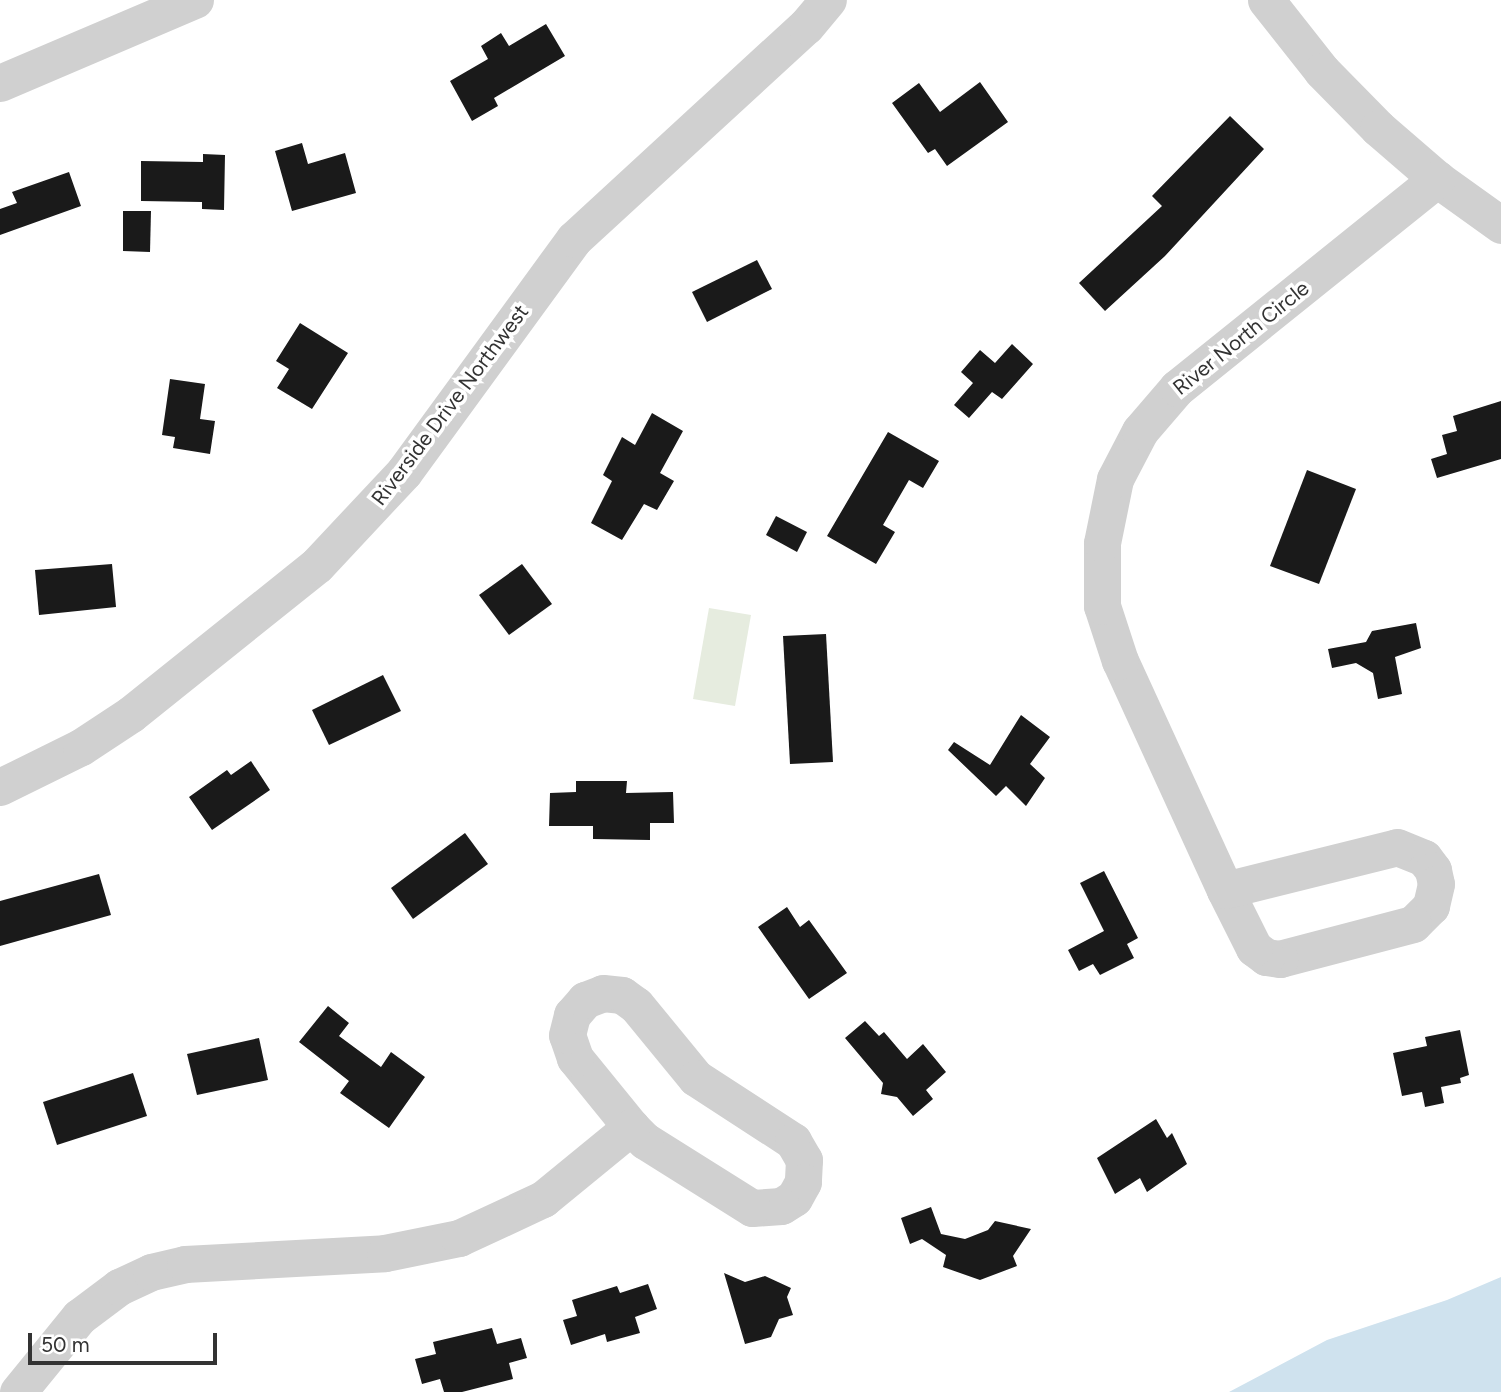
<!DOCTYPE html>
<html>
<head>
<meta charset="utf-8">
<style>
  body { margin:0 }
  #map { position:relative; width:1501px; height:1392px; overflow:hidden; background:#fff; font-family:Figtree,sans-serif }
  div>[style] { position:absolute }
  .green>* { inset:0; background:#e6ecdf }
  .water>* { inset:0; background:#cfe2ee }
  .building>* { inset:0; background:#1a1a1a }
  .minor>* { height:37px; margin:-18.5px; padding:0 18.5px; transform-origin:18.5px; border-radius:18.5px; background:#d0d0d0 }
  span { translate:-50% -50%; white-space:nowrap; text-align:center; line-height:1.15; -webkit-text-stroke:7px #fff; paint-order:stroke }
  .street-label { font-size:21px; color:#333 }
  .scale { position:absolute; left:28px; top:1333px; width:189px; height:32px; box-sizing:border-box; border:4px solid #333; border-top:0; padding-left:9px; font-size:21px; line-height:24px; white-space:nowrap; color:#333; -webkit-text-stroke:5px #fff; paint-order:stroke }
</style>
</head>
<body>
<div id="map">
  <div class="green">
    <i style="clip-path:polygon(709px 608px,751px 615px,735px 706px,693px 699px)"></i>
  </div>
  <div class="water">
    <i style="clip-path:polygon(1501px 1277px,1501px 1392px,1229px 1392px,1327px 1340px,1447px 1300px)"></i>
  </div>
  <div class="building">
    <i style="clip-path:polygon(546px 24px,565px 56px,494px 98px,498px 106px,472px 121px,450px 81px,488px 59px,481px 46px,501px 33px,509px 46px)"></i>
    <i style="clip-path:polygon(980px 82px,1008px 122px,947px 166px,935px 149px,928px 153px,892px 103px,919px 83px,940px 112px)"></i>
    <i style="clip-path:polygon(1230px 116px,1264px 149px,1165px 256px,1105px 311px,1079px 283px,1162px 206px,1152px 196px)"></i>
    <i style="clip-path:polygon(302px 143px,308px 164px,345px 153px,356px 193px,292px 211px,275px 151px)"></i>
    <i style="clip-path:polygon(203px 154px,225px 155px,224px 210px,202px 209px,202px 202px,141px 201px,141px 161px,203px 162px)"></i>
    <i style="clip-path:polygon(69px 172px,81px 206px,0 235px,0 209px,17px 203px,12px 192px)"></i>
    <i style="clip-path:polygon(123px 211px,151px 211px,150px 252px,123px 251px)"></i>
    <i style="clip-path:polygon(757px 260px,772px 289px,707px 322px,692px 292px)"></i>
    <i style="clip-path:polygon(300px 323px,348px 353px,312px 409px,277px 388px,289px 369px,276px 361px)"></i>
    <i style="clip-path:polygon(1012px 344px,1033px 364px,1002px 399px,992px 392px,969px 418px,954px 405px,973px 383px,961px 372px,980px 350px,995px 363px)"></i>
    <i style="clip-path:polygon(170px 379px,205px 384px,200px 419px,215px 421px,210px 454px,173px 448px,175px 437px,162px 435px)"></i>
    <i style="clip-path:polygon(1501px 401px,1501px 459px,1437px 478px,1431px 459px,1447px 454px,1442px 435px,1457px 431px,1453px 416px)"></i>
    <i style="clip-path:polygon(652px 413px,683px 431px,660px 473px,674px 481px,657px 510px,644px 504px,622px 540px,591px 523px,612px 481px,603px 475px,622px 437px,635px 445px)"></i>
    <i style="clip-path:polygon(888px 432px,939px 461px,923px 488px,909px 480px,883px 525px,895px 532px,876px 564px,827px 536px)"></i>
    <i style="clip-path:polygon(1307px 470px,1356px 489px,1319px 584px,1270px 566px)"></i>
    <i style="clip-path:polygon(776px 516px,807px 532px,797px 552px,766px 535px)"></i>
    <i style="clip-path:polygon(112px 564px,116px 607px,39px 615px,35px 570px)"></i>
    <i style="clip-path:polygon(522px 564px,552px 604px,509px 635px,479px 595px)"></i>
    <i style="clip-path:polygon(1416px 623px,1421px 648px,1395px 657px,1402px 694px,1378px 699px,1373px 673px,1356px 663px,1332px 668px,1328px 649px,1366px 642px,1372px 631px)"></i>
    <i style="clip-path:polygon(826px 634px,833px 762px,790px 764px,783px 636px)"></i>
    <i style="clip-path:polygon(383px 675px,401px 711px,329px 745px,312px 710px)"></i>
    <i style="clip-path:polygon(1021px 715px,1050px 737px,1030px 764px,1045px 778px,1026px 806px,1006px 786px,996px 796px,948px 750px,954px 742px,990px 765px)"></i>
    <i style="clip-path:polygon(251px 761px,270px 790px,212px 830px,189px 797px,227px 770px,231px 775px)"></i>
    <i style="clip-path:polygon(576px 781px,627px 781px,626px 793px,673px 792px,674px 823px,650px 823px,650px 840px,593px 839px,593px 826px,549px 826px,550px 793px,576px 792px)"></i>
    <i style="clip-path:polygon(465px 833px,488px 864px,413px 919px,391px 888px)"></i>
    <i style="clip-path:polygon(1104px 871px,1138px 938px,1127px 944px,1134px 958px,1100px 975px,1093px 964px,1079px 971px,1068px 950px,1104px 931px,1080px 883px)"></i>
    <i style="clip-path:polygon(99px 874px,111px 915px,0 946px,0 901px)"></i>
    <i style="clip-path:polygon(787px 907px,800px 927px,809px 920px,847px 973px,809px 999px,758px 927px)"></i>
    <i style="clip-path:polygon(328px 1006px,349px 1023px,339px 1036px,381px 1067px,391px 1052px,425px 1077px,389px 1128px,340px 1093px,349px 1081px,299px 1042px)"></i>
    <i style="clip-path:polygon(865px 1021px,879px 1036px,884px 1032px,907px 1059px,923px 1044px,946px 1072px,926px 1090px,933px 1099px,913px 1116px,897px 1097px,881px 1094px,883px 1083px,845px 1038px)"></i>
    <i style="clip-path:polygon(1460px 1030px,1469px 1075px,1460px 1078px,1461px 1083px,1441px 1087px,1444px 1103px,1425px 1107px,1422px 1092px,1402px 1096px,1393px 1053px,1427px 1046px,1425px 1037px)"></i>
    <i style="clip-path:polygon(259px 1038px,268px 1080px,197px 1095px,187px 1054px)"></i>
    <i style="clip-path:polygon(133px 1073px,147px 1116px,57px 1145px,43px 1102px)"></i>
    <i style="clip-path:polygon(1156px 1119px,1167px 1138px,1172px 1133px,1187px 1164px,1147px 1192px,1140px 1178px,1115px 1194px,1097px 1158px)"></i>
    <i style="clip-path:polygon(931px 1207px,941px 1234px,965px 1239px,988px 1230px,995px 1221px,1031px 1229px,1013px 1256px,1017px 1266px,980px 1280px,943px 1267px,946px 1255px,922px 1239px,910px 1244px,901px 1218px)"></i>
    <i style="clip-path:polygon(724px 1273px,745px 1282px,765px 1276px,791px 1288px,787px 1297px,793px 1315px,779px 1319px,771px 1337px,745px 1344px)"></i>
    <i style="clip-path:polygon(648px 1284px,657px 1309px,635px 1317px,640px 1333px,607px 1342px,605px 1334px,571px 1345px,563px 1320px,577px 1316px,572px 1300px,617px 1286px,620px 1293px)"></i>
    <i style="clip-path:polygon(492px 1328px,497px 1344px,521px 1338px,527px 1358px,509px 1363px,513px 1379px,462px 1392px,444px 1392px,440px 1379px,422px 1384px,415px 1359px,436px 1354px,433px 1342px)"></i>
  </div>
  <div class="minor">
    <i style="left:1266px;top:0;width:90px;rotate:51.7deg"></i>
    <i style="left:1322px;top:71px;width:80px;rotate:45.5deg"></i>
    <i style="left:1378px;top:128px;width:78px;rotate:40.8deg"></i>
    <i style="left:1437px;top:179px;width:79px;rotate:35.7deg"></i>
    <i style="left:0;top:83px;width:212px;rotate:-23.1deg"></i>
    <i style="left:0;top:787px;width:90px;rotate:-26.3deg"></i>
    <i style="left:81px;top:747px;width:60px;rotate:-33.4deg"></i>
    <i style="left:131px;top:714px;width:238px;rotate:-38.7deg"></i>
    <i style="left:317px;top:565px;width:127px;rotate:-46.9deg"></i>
    <i style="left:404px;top:472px;width:288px;rotate:-53.9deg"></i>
    <i style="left:574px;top:239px;width:315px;rotate:-42.6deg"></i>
    <i style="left:806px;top:26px;width:34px;rotate:-50deg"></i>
    <i style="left:1397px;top:847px;width:29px;rotate:22deg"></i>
    <i style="left:1424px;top:858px;width:15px;rotate:53deg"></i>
    <i style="left:1433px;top:870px;width:14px;rotate:78deg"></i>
    <i style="left:1436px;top:884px;width:23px;rotate:103deg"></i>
    <i style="left:1431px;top:906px;width:25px;rotate:135deg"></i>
    <i style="left:1413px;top:924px;width:138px;rotate:165.3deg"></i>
    <i style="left:1280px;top:959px;width:14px;rotate:-172deg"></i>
    <i style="left:1266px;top:957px;width:15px;rotate:-143deg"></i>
    <i style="left:1254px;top:948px;width:65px;rotate:-116.6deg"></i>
    <i style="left:1225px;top:890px;width:177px;rotate:-14deg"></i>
    <i style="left:1225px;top:890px;width:252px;rotate:-114.6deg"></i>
    <i style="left:1120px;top:661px;width:58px;rotate:-108.1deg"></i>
    <i style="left:1102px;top:606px;width:63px;rotate:-90deg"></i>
    <i style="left:1102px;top:543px;width:65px;rotate:-78.5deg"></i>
    <i style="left:1115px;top:479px;width:54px;rotate:-62.5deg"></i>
    <i style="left:1140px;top:431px;width:57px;rotate:-49.3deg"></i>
    <i style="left:1177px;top:388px;width:334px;rotate:-38.8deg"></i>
    <i style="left:603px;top:993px;width:19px;rotate:6deg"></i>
    <i style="left:622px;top:995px;width:17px;rotate:36deg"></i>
    <i style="left:636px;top:1005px;width:94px;rotate:50.6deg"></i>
    <i style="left:696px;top:1078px;width:116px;rotate:33deg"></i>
    <i style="left:793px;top:1141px;width:22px;rotate:60deg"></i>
    <i style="left:804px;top:1160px;width:22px;rotate:93deg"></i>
    <i style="left:803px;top:1182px;width:18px;rotate:119deg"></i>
    <i style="left:794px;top:1198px;width:15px;rotate:148deg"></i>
    <i style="left:781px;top:1206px;width:29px;rotate:176deg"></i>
    <i style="left:752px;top:1208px;width:126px;rotate:-147.9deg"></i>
    <i style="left:645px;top:1141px;width:20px;rotate:-135deg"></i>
    <i style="left:631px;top:1127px;width:89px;rotate:-129.1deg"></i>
    <i style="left:575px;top:1058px;width:24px;rotate:-109deg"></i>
    <i style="left:567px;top:1035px;width:21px;rotate:-76deg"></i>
    <i style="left:572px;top:1015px;width:20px;rotate:-49deg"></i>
    <i style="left:585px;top:1000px;width:19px;rotate:-21deg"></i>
    <i style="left:18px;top:1392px;width:97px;rotate:-50.9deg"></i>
    <i style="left:79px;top:1317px;width:50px;rotate:-36.9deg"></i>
    <i style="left:119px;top:1287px;width:35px;rotate:-25deg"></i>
    <i style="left:151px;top:1272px;width:35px;rotate:-13deg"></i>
    <i style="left:185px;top:1264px;width:200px;rotate:-3.1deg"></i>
    <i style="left:385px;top:1253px;width:76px;rotate:-11.5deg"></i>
    <i style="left:459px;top:1238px;width:93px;rotate:-24.9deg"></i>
    <i style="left:543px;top:1199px;width:114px;rotate:-39.3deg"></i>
  </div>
  <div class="street-label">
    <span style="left:1241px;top:338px;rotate:-39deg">River North Circle</span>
    <span style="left:450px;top:405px;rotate:-53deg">Riverside Drive Northwest</span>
  </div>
  <div class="scale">50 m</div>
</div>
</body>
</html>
